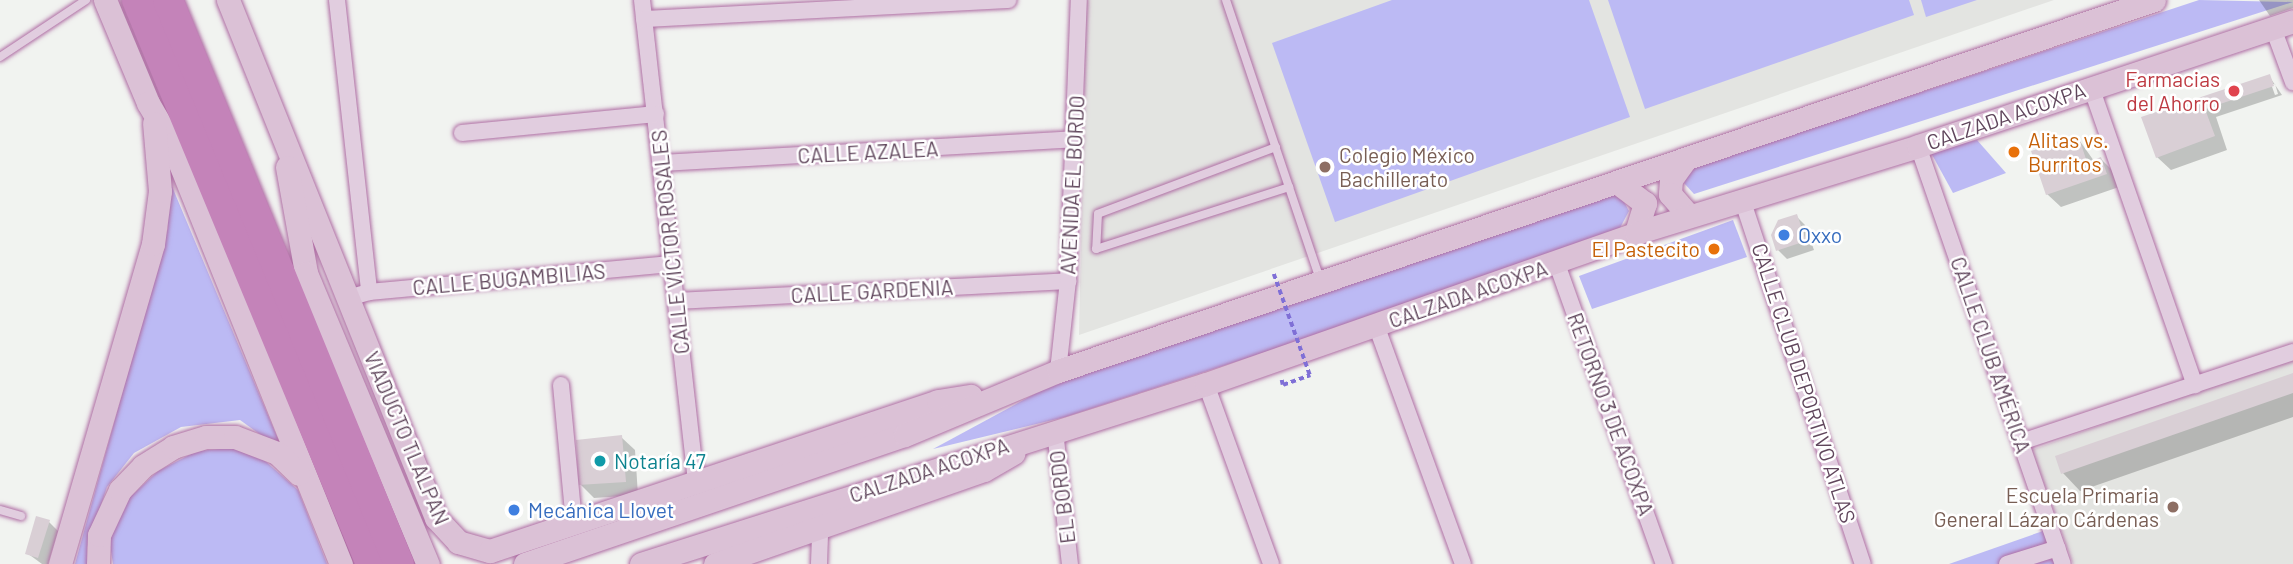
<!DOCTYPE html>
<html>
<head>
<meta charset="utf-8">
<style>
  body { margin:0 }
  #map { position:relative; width:2293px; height:564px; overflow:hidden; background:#f1f3f0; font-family:Barlow,sans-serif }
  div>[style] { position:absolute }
  .education>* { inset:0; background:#e3e4e1 }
  .green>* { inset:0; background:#bcbaf4 }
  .shadow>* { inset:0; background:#0003 }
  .building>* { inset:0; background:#d9cfd5 }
  .path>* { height:3.5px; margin-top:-1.75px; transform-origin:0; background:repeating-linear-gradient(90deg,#7f6fd6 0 5px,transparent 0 8.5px) }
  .roads { filter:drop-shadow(0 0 2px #af6ea4) drop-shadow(0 0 2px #af6ea4) }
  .lane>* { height:8px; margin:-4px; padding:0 4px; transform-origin:4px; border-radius:4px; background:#e1cddf }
  .street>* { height:16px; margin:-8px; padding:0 8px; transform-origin:8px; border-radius:8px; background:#e1cddf }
  .secondary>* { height:23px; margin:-11.5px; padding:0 11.5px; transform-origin:11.5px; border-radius:11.5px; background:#dbc1d6 }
  .highway>* { height:30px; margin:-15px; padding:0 15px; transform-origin:15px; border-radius:15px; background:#c483b9 }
  .path-bridge>* { height:3.5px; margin-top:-1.75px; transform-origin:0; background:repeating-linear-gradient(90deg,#7f6fd6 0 5px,transparent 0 8.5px) }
  .dots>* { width:19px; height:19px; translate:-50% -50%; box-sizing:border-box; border:4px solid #fff; border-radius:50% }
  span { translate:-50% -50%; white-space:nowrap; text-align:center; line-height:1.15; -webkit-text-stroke:5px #fff; paint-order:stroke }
  .health-label { font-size:21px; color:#be3a42 }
  .right { translate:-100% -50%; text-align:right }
  .street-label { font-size:21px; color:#60465c }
  .food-label { font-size:21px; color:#c56008 }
  .left { translate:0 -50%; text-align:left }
  .education-label { font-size:21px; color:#785e54 }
  .shop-label { font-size:21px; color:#366cbe }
  .culture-label { font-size:21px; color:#0d838f }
</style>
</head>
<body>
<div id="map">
  <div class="education">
    <i style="clip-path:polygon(1086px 0,2054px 0,1079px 335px)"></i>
    <i style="clip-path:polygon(2293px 356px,2293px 564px,2073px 564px,2032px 450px)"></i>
  </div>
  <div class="green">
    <i style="clip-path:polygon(1392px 0,1589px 0,1630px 117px,1335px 222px,1272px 43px)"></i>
    <i style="clip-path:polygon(1608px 0,1909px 0,1914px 15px,1645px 109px)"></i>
    <i style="clip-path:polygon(1921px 0,1977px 0,1926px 17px)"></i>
    <i style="clip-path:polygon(2199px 0,2293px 2px,1694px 194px,1684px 183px,1692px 168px)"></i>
    <i style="clip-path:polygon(1977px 140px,2006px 173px,1953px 193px,1930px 151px)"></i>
    <i style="clip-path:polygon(163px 165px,283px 451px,240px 420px,181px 427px,134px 453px,107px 487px,87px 548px,88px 564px,75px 564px,168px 228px)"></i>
    <i style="clip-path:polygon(1613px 194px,1622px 198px,1629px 211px,1620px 228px,1392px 311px,1065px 417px,933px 449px,1068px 376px)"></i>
    <i style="clip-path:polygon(1733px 220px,1747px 257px,1592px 309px,1579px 276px)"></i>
    <i style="clip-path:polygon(232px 448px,263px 459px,298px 490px,327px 564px,113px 564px,109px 538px,127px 500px,158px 471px,197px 451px)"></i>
    <i style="clip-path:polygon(2043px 531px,2055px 564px,1949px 564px)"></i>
  </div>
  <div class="shadow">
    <i style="clip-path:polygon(2259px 0,2293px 0,2293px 8px,2270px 16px)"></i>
    <i style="clip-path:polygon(evenodd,2269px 76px,2282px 95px,2216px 117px,2227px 150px,2171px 170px,2157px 157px,2143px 118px,2269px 76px,2271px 84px,2275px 84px,2278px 94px,2275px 95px,2271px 84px)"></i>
    <i style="clip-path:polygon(2077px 137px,2094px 161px,2101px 159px,2114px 172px,2119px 187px,2061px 207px,2047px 194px)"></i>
    <i style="clip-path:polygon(1796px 216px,1805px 225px,1814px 250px,1787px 259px,1778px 250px)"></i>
    <i style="clip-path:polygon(2293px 375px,2293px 417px,2080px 491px,2063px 473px,2057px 457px)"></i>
    <i style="clip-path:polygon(621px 437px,635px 450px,638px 495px,594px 498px,580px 484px)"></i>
    <i style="clip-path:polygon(49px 522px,58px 531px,48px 564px,42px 564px,27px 553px)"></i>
  </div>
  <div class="building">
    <i style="clip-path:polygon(2270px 74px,2274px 86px,2205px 109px,2215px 136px,2156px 158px,2141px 117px)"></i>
    <i style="clip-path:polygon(2078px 135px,2087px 162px,2101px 157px,2107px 174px,2046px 195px,2031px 151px)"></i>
    <i style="clip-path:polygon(1797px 214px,1806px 241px,1776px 251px,1771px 235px,1778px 220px)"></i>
    <i style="clip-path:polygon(2293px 373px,2293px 393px,2061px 474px,2055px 456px)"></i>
    <i style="clip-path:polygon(622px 435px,626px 482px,578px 485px,576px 440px)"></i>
    <i style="clip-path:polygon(36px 516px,50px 520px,38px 558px,25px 554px)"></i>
  </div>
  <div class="path">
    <i style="left:1282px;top:380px;width:5px;rotate:79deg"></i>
    <i style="left:1283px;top:385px;width:29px;rotate:-20deg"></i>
  </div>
  <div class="roads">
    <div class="lane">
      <i style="left:1226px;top:0;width:295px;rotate:71.4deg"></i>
      <i style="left:0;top:57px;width:103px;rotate:-33.5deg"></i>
      <i style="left:1276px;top:147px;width:190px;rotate:159.4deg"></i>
      <i style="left:1098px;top:214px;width:35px;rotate:93deg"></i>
      <i style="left:1096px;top:249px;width:203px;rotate:-17.8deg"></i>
      <i style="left:0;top:510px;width:22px;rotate:16deg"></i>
    </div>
    <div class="street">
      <i style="left:337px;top:0;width:294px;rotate:83.7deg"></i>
      <i style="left:642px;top:0;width:486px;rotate:83.6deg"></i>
      <i style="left:644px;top:19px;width:365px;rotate:-3deg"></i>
      <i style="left:2273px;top:28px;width:58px;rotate:69.7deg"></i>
      <i style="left:2091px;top:87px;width:316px;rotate:70.8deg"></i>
      <i style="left:462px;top:133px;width:195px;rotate:-5.6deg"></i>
      <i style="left:1918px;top:146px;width:442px;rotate:70.9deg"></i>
      <i style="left:661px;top:163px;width:414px;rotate:-3.3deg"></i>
      <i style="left:1743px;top:202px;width:381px;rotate:71.7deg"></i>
      <i style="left:1557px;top:264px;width:319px;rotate:70.4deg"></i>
      <i style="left:348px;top:298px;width:22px;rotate:-16deg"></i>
      <i style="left:369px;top:292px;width:303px;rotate:-5.3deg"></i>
      <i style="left:676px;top:301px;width:393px;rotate:-2.9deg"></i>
      <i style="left:1376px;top:325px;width:254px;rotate:70deg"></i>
      <i style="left:1058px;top:371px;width:91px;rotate:-83.7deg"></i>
      <i style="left:1068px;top:281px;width:281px;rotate:-87.8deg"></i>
      <i style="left:1206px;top:384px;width:191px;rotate:70.1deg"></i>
      <i style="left:561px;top:385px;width:139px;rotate:84.6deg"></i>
      <i style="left:1055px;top:431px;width:134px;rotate:83.6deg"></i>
      <i style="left:2021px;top:442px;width:287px;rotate:-18.3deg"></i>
      <i style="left:819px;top:564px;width:37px;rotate:-88deg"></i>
      <i style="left:2007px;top:564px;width:53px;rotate:-17.4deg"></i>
    </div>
    <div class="secondary">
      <i style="left:105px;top:0;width:112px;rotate:67.3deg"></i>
      <i style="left:148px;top:103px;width:48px;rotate:59.7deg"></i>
      <i style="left:172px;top:144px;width:453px;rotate:68.1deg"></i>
      <i style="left:228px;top:0;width:558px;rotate:68.12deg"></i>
      <i style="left:436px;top:518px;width:33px;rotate:47deg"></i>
      <i style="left:458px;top:542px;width:33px;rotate:16deg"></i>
      <i style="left:490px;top:551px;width:472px;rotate:-18.5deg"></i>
      <i style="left:938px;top:401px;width:33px;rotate:-9deg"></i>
      <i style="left:1685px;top:160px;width:24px;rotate:126deg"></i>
      <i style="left:1671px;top:179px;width:15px;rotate:94deg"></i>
      <i style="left:1670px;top:194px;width:29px;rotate:49deg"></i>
      <i style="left:287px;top:167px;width:108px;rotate:79.8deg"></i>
      <i style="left:306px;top:273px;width:316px;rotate:67.3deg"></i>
      <i style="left:1618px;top:183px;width:34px;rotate:37deg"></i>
      <i style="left:1645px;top:203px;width:31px;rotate:107deg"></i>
      <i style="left:60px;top:564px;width:333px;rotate:-73.8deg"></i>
      <i style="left:153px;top:244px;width:53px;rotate:-82.5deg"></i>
      <i style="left:160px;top:191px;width:68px;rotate:-95deg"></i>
      <i style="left:98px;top:564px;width:29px;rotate:-88deg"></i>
      <i style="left:99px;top:535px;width:50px;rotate:-65deg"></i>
      <i style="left:120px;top:490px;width:33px;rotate:-46deg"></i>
      <i style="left:143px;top:466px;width:36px;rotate:-32deg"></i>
      <i style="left:173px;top:447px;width:34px;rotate:-17deg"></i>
      <i style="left:206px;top:437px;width:29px"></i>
      <i style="left:235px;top:437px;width:45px;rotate:20.9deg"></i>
      <i style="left:277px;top:453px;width:30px;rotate:44deg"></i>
      <i style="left:525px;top:564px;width:401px;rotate:-18.8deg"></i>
      <i style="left:905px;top:435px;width:166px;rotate:-22.7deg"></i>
      <i style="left:1058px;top:371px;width:1157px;rotate:-18.7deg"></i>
      <i style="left:641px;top:564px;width:593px;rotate:-17.67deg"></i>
      <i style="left:1206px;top:384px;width:456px;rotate:-19.3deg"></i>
      <i style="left:1636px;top:233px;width:295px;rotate:-17.1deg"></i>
      <i style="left:1918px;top:146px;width:395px;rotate:-18.4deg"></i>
      <i style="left:715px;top:564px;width:285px;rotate:-19.3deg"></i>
      <i style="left:984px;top:470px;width:34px;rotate:-30deg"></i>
    </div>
    <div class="highway">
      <i style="left:137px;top:0;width:611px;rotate:67.47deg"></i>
      <i style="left:168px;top:0;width:609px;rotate:67.73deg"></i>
    </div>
  </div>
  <div class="path-bridge">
    <i style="left:1274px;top:274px;width:107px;rotate:70.4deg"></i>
  </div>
  <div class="dots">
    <i style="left:2234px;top:91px;background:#e0444e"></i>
    <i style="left:2014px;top:152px;background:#e8710a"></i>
    <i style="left:1325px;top:167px;background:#8d6e63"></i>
    <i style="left:1784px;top:235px;background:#3f7fe0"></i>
    <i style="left:1714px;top:249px;background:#e8710a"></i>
    <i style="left:600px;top:461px;background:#0f9aa8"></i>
    <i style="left:2173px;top:507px;background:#8d6e63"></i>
    <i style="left:514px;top:510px;background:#3f7fe0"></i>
  </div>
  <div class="health-label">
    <span class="right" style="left:2220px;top:91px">Farmacias<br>del Ahorro</span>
  </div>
  <div class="street-label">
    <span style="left:2006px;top:116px;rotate:-19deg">CALZADA ACOXPA</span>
    <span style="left:868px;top:152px;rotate:-3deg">CALLE AZALEA</span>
    <span style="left:1072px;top:185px;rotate:-87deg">AVENIDA EL BORDO</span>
    <span style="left:670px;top:242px;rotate:-96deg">CALLE VÍCTOR ROSALES</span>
    <span style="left:509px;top:279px;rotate:-5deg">CALLE BUGAMBILIAS</span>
    <span style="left:872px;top:291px;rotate:-3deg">CALLE GARDENIA</span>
    <span style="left:1468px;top:294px;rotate:-19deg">CALZADA ACOXPA</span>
    <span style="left:1991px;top:355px;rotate:71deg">CALLE CLUB AMÉRICA</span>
    <span style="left:1804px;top:383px;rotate:72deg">CALLE CLUB DEPORTIVO ATLAS</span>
    <span style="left:1611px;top:414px;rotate:70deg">RETORNO 3 DE ACOXPA</span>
    <span style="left:407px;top:438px;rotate:67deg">VIADUCTO TLALPAN</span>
    <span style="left:929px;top:470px;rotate:-18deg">CALZADA ACOXPA</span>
    <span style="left:1062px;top:497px;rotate:-97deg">EL BORDO</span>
  </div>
  <div class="food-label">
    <span class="left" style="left:2028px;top:152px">Alitas vs.<br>Burritos</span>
    <span class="right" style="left:1700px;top:249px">El Pastecito</span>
  </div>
  <div class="education-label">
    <span class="left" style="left:1339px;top:167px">Colegio México<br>Bachillerato</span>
    <span class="right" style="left:2159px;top:507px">Escuela Primaria<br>General Lázaro Cárdenas</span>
  </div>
  <div class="shop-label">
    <span class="left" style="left:1798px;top:235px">Oxxo</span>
    <span class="left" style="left:528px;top:510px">Mecánica Llovet</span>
  </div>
  <div class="culture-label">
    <span class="left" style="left:614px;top:461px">Notaría 47</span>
  </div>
</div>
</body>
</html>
